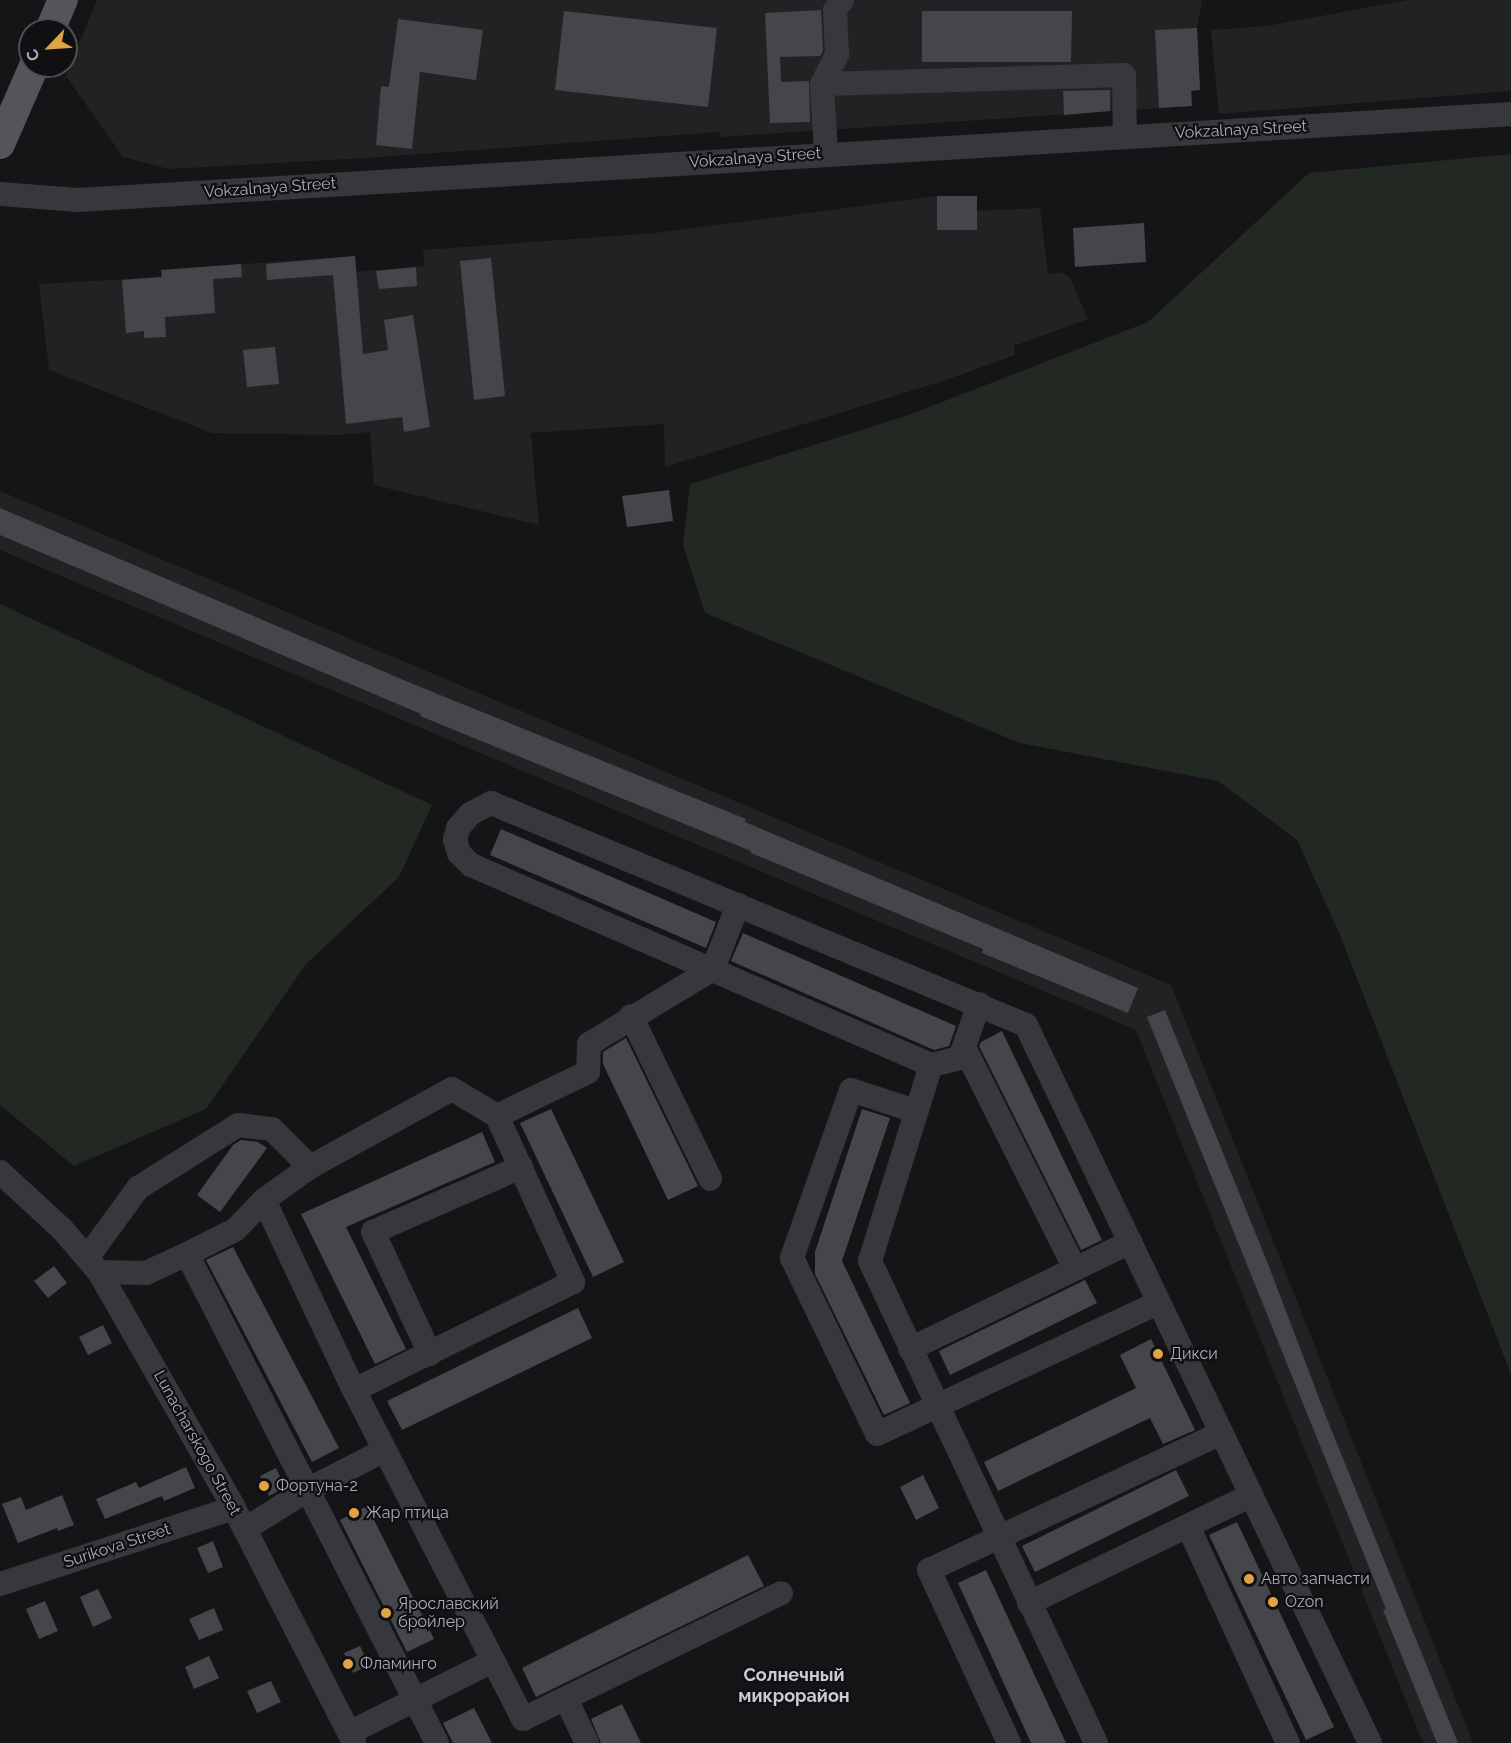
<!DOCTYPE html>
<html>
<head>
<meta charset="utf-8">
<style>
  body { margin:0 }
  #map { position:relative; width:1511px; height:1743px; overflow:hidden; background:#151517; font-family:Raleway,sans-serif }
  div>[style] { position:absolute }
  .built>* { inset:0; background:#212224 }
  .green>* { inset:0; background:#222922 }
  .building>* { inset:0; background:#44464a }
  .minor>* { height:24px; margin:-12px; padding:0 12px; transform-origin:12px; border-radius:12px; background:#37383c }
  .major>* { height:30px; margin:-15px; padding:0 15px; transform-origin:15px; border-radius:15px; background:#53555a }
  .dots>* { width:16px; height:16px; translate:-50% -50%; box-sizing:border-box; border:3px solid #101012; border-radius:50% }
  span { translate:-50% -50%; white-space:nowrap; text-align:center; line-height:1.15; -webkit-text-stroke:4.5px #101012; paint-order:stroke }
  .street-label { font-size:16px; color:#a8adb6 }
  .poi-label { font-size:16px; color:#a8adb6 }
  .left { translate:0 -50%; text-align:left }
  .neighbourhood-label { font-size:18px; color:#c9ccd2; font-weight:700 }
  .north { position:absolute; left:18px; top:18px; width:60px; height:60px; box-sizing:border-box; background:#101012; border:2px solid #4d4f54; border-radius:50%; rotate:245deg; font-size:16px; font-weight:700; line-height:24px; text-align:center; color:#a8adb6 }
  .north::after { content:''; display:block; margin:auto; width:21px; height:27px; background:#e0a444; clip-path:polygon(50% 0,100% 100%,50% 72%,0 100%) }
</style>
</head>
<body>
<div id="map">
  <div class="built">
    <i style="clip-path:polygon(97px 0,1202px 0,1197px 28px,1200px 90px,1192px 91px,1192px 106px,720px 137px,719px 132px,366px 158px,169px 169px,123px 157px,66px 76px)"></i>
    <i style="clip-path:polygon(1407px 0,1511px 0,1511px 91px,1219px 114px,1211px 30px,1267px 26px)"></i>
    <i style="clip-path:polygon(937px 196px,977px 211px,1040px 208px,1048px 274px,1060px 272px,1070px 277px,1088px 319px,1014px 346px,1015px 355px,946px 380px,665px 467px,664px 424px,531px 433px,539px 525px,374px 485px,370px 432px,340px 435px,212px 433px,49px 370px,39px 284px,161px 277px,161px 270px,355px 256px,356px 272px,416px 267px,424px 266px,423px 250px,655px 233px)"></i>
    <i style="clip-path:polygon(0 491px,1171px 985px,1473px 1743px,1423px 1743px,1136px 1030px,0 550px)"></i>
  </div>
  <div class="green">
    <i style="clip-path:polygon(1511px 154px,1511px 1374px,1340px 935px,1297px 840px,1218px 781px,1020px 743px,705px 613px,683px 545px,690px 484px,906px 416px,1148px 322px,1309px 173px)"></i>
    <i style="clip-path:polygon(0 604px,432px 805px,399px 877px,306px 964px,206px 1109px,74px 1166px,0 1105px)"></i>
  </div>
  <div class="building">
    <i style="clip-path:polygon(821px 10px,823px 51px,820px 56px,780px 57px,781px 82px,809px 81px,810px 122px,770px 123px,765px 13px)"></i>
    <i style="clip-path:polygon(564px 11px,717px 28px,708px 107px,555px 90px)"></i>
    <i style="clip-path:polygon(922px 11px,1072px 11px,1071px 62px,922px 62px)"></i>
    <i style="clip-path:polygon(398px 19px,483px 30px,476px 80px,420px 72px,412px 149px,376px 145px,381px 86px,389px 87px)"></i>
    <i style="clip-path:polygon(1197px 28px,1200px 90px,1191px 91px,1192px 106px,1159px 108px,1155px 30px)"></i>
    <i style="clip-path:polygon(1110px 90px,1110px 111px,1064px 115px,1063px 91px)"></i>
    <i style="clip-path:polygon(937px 196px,977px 196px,977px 230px,937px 230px)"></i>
    <i style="clip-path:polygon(1144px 223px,1146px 262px,1075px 267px,1073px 228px)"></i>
    <i style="clip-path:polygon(355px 256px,363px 354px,388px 350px,384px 320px,413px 315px,430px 427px,404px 432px,402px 417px,346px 424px,333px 275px,267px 280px,266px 264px)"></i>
    <i style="clip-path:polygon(491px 258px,505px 396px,474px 400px,460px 261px)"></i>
    <i style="clip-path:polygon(241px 264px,242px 277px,213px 279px,215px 313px,165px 317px,166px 337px,144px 338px,144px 331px,126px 333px,122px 280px,162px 277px,161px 270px)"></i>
    <i style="clip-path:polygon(416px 267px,417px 286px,379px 289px,376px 271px)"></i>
    <i style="clip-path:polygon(275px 347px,279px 384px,247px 387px,243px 350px)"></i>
    <i style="clip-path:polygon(669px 490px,673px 521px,627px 527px,622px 496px)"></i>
    <i style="clip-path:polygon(0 508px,413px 684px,746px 819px,745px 822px,1138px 988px,1128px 1013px,982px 953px,983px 949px,751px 853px,751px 851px,420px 716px,421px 714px,0 535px)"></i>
    <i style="clip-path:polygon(501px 829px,716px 922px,706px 948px,490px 855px)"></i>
    <i style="clip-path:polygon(743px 933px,956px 1026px,949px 1046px,934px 1050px,731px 961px)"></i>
    <i style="clip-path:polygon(1165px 1010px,1268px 1264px,1327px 1419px,1458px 1743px,1437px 1743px,1383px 1610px,1386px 1609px,1147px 1017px)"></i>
    <i style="clip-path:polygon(1002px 1031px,1102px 1240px,1081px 1250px,979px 1046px,981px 1042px)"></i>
    <i style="clip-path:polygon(626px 1038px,698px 1186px,668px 1200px,603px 1064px,603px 1052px)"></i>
    <i style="clip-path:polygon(551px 1109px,624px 1262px,593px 1277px,520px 1123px)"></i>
    <i style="clip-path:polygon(862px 1109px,890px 1118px,842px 1261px,910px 1403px,884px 1415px,815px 1274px,815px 1252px)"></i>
    <i style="clip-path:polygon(482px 1132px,495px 1162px,346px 1227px,406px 1349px,375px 1364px,301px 1214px)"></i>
    <i style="clip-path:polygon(241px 1140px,258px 1142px,267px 1148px,220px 1212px,197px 1195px,233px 1145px)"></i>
    <i style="clip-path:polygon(233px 1247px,339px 1448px,312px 1462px,206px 1260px)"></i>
    <i style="clip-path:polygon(54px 1266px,67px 1283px,48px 1298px,34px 1281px)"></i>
    <i style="clip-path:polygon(1085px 1280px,1097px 1303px,950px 1375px,939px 1351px)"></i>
    <i style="clip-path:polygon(578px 1308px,592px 1338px,402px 1430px,387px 1401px)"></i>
    <i style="clip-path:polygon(103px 1325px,112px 1343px,88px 1355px,79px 1337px)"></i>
    <i style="clip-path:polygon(1151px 1339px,1195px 1430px,1163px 1444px,1150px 1418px,998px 1491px,984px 1462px,1136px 1388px,1120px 1355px)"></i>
    <i style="clip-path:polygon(186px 1467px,195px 1488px,164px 1501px,162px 1496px,105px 1519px,96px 1499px,136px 1482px,139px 1488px)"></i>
    <i style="clip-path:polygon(276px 1468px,285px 1487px,269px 1496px,260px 1476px)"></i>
    <i style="clip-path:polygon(1176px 1470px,1189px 1496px,1035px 1572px,1022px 1546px)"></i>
    <i style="clip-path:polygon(923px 1475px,939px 1508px,916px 1520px,900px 1487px)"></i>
    <i style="clip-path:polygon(62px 1495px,74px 1525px,58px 1531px,57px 1528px,18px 1543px,2px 1504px,21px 1497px,26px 1510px)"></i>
    <i style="clip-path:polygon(367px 1506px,434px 1639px,407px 1652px,340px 1520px)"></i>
    <i style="clip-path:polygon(1237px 1522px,1334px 1727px,1306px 1740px,1209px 1535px)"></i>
    <i style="clip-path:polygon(213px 1541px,223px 1567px,208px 1573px,197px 1548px)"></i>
    <i style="clip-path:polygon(748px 1555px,764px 1586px,536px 1697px,522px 1668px)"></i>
    <i style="clip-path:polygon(986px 1570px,1066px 1743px,1031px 1743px,958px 1583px)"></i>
    <i style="clip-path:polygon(98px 1589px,112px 1618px,93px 1627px,80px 1597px)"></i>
    <i style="clip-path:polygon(45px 1601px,58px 1631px,39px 1639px,26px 1609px)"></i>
    <i style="clip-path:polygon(214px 1608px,223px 1630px,199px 1640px,189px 1619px)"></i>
    <i style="clip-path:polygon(360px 1646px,369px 1665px,353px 1673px,344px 1653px)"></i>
    <i style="clip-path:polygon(209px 1656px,219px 1678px,194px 1689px,185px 1667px)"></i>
    <i style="clip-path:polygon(271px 1681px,281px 1702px,257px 1713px,247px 1691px)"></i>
    <i style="clip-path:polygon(622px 1704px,641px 1743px,601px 1743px,591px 1719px)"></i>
    <i style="clip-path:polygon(474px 1708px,492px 1743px,453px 1743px,443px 1723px)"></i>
  </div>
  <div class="minor">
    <i style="left:822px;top:84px;width:302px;rotate:-1.7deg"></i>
    <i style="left:1124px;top:75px;width:61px;rotate:89.1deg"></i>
    <i style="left:826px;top:154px;width:70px;rotate:-93.3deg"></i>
    <i style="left:822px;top:84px;width:34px;rotate:-63deg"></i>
    <i style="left:837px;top:54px;width:44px;rotate:-92.6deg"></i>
    <i style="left:835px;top:10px;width:12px;rotate:-55deg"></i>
    <i style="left:0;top:194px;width:78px;rotate:4.4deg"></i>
    <i style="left:78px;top:200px;width:1436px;rotate:-3.43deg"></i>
    <i style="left:979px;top:1004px;width:57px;rotate:109.4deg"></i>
    <i style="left:960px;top:1058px;width:30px;rotate:166deg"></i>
    <i style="left:931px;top:1065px;width:205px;rotate:107.3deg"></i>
    <i style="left:870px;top:1261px;width:532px;rotate:64.88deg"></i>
    <i style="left:631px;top:1016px;width:181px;rotate:64.1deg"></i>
    <i style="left:964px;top:1047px;width:248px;rotate:63.4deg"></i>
    <i style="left:931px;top:1065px;width:502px;rotate:-156.5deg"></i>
    <i style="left:471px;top:865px;width:17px;rotate:-135deg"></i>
    <i style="left:459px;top:853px;width:14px;rotate:-107deg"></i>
    <i style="left:455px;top:840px;width:12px;rotate:-76deg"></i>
    <i style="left:458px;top:828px;width:18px;rotate:-49deg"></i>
    <i style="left:470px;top:814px;width:24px;rotate:-28deg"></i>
    <i style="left:491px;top:803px;width:579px;rotate:22.54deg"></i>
    <i style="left:1026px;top:1025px;width:796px;rotate:64.4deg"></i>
    <i style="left:915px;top:1111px;width:67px;rotate:-161.8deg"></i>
    <i style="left:851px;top:1090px;width:178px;rotate:109.4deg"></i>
    <i style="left:792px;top:1258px;width:195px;rotate:64.2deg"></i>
    <i style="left:877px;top:1434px;width:310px;rotate:-25deg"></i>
    <i style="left:497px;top:1116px;width:101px;rotate:-25.8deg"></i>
    <i style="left:588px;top:1072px;width:28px;rotate:-88deg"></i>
    <i style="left:589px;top:1044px;width:145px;rotate:-31.2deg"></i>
    <i style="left:713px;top:969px;width:69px;rotate:-68.7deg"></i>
    <i style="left:0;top:1172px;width:84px;rotate:42.6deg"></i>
    <i style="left:62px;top:1229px;width:57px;rotate:49.3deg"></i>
    <i style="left:99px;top:1272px;width:272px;rotate:60.2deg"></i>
    <i style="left:234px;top:1508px;width:264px;rotate:62.9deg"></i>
    <i style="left:264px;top:1200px;width:210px;rotate:64.7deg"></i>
    <i style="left:187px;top:1254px;width:54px;rotate:-26.6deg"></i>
    <i style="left:235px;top:1230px;width:42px;rotate:-46deg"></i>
    <i style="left:264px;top:1200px;width:57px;rotate:-35.7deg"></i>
    <i style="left:310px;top:1167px;width:162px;rotate:-28.8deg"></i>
    <i style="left:452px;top:1089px;width:52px;rotate:31deg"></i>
    <i style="left:497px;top:1116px;width:183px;rotate:65.4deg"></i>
    <i style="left:573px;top:1282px;width:244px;rotate:153.7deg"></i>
    <i style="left:354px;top:1390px;width:370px;rotate:62.8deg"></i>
    <i style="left:523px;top:1719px;width:287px;rotate:-26deg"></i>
    <i style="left:87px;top:1258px;width:87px;rotate:-53.9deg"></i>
    <i style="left:138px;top:1188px;width:118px;rotate:-32.2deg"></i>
    <i style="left:238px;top:1125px;width:34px;rotate:7deg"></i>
    <i style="left:272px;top:1129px;width:54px;rotate:45deg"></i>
    <i style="left:99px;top:1272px;width:47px;rotate:1.2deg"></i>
    <i style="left:146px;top:1273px;width:45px;rotate:-24.9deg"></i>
    <i style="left:187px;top:1254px;width:549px;rotate:62.92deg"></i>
    <i style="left:910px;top:1349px;width:245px;rotate:-25.9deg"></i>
    <i style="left:430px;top:1354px;width:135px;rotate:-115deg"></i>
    <i style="left:373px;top:1232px;width:162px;rotate:-23.7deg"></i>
    <i style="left:1188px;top:1526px;width:239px;rotate:65.3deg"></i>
    <i style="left:245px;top:1529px;width:75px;rotate:-32deg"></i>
    <i style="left:309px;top:1489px;width:85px;rotate:-27.2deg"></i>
    <i style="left:0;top:1584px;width:246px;rotate:-18deg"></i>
    <i style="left:1029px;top:1603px;width:247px;rotate:-25.9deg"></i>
    <i style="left:566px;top:1699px;width:49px;rotate:64.5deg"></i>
    <i style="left:349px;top:1733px;width:161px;rotate:-26.6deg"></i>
    <i style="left:1009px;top:1743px;width:191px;rotate:-114.8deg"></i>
    <i style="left:929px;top:1570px;width:323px;rotate:-25.1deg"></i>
  </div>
  <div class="major">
    <i style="left:50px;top:30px;width:33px;rotate:-67deg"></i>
    <i style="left:0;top:144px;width:85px;rotate:-66.4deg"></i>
  </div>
  <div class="dots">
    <i style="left:1158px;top:1354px;background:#e0a444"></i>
    <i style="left:264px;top:1486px;background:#e0a444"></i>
    <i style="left:354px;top:1513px;background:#e0a444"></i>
    <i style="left:1249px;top:1579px;background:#e0a444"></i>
    <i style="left:1273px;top:1602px;background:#e0a444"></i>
    <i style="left:386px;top:1613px;background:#e0a444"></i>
    <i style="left:348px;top:1664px;background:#e0a444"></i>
  </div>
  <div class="street-label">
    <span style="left:1241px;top:130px;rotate:-3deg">Vokzalnaya Street</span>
    <span style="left:755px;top:158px;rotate:-4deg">Vokzalnaya Street</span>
    <span style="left:270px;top:188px;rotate:-4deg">Vokzalnaya Street</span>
    <span style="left:197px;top:1443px;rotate:61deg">Lunacharskogo Street</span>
    <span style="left:117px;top:1546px;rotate:-18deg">Surikova Street</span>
  </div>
  <div class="poi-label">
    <span class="left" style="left:1170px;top:1354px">Дикси</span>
    <span class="left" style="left:276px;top:1486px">Фортуна-2</span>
    <span class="left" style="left:366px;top:1513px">Жар птица</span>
    <span class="left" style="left:1261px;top:1579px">Авто запчасти</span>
    <span class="left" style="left:1285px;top:1602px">Ozon</span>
    <span class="left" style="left:398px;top:1613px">Ярославский<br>бройлер</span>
    <span class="left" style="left:360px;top:1664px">Фламинго</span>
  </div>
  <div class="neighbourhood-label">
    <span style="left:794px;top:1686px">Солнечный<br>микрорайон</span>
  </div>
  <div class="north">С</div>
</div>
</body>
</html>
